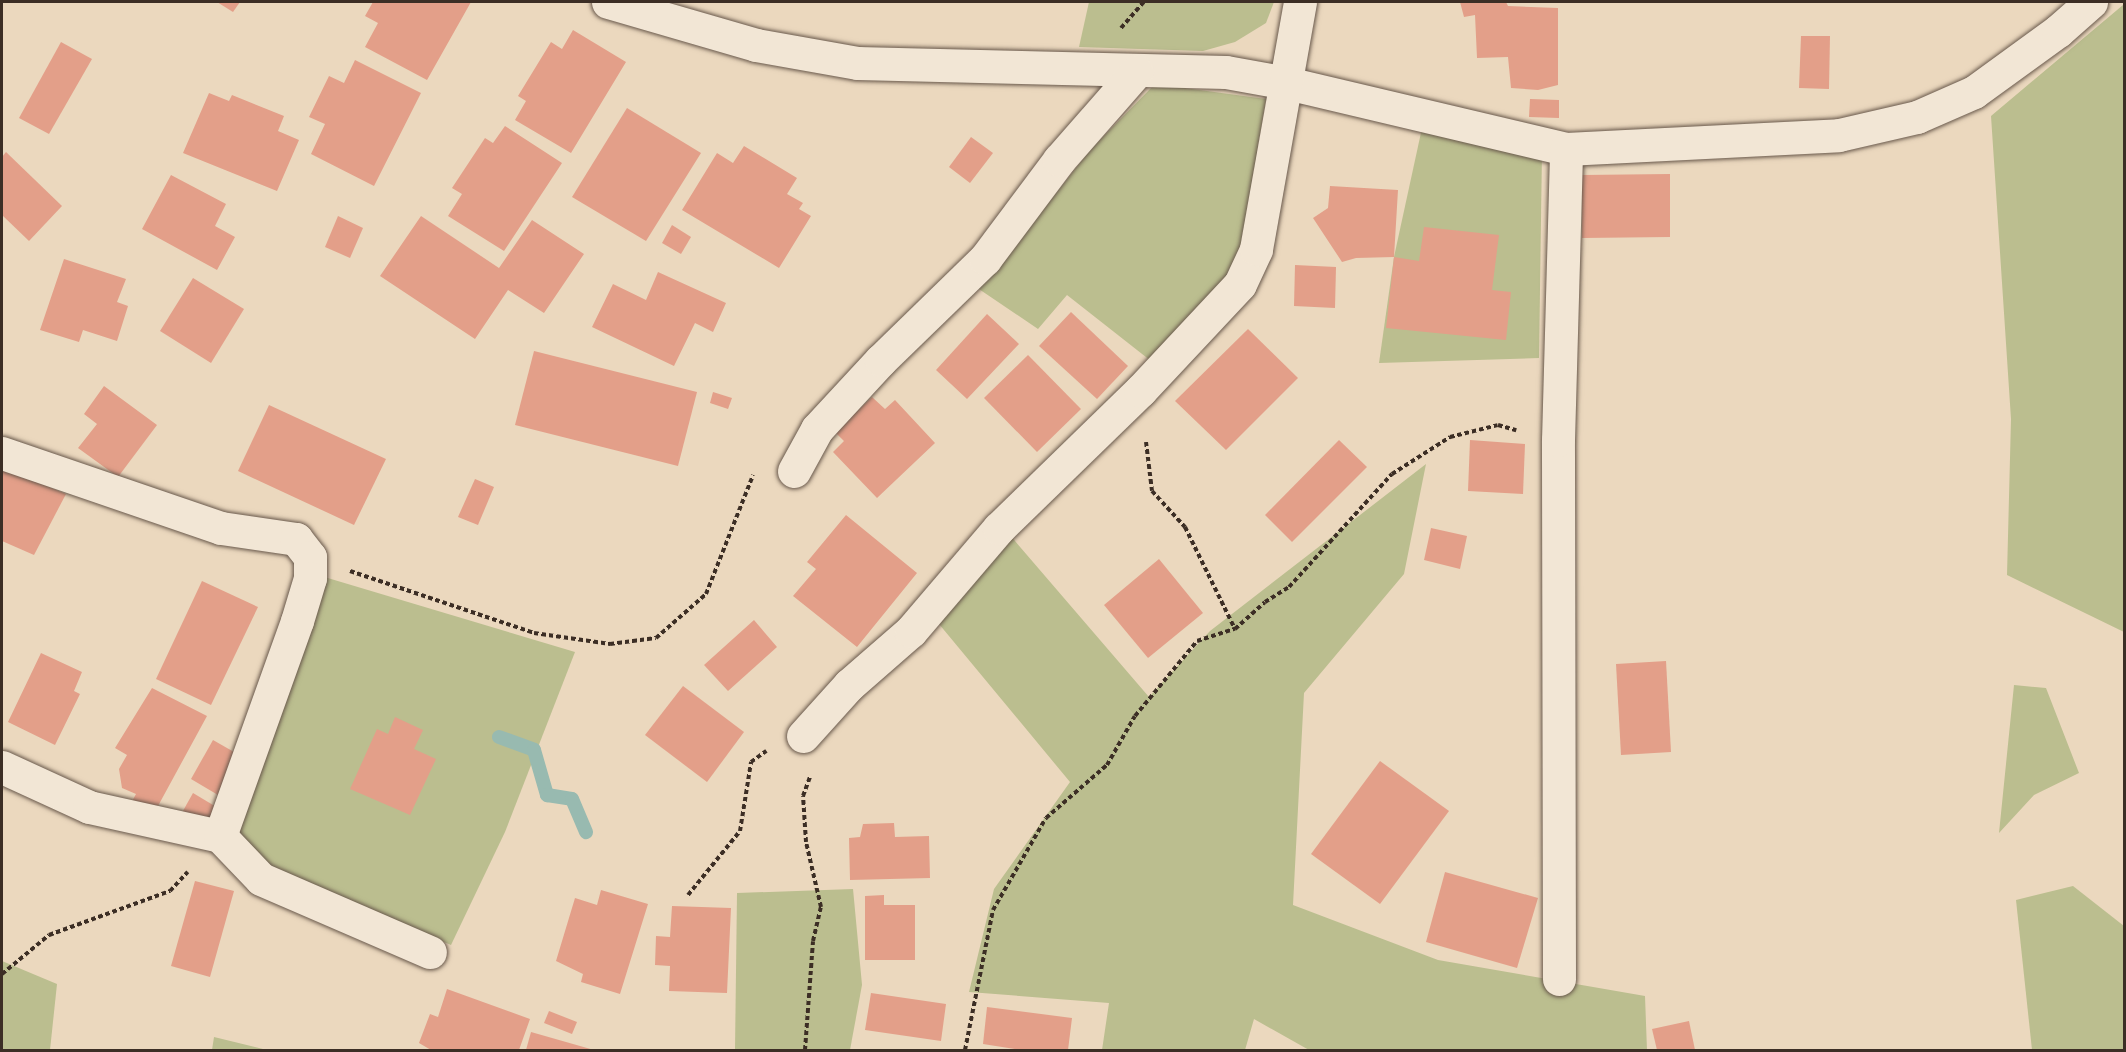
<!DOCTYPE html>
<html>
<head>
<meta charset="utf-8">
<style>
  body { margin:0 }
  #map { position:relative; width:2126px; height:1052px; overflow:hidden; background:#ebd8be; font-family:"Gentium Book Plus",serif }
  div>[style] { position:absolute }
  .green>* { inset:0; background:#bbbe8f }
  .stream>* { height:14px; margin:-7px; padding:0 7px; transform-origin:7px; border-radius:7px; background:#98bab0 }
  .building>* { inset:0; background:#e39f89 }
  .path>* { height:4px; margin-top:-2px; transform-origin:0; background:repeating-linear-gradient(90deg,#3c2e25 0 4.5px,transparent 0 7.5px) }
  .roads { filter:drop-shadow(0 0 2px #68584b) drop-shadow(0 0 2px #68584b) }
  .street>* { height:33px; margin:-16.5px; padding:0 16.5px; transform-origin:16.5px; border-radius:16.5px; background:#f2e6d5 }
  span { translate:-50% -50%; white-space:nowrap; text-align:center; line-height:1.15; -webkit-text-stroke:6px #f2e6d5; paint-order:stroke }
  .frame { position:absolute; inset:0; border:3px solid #3c2e25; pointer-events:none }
</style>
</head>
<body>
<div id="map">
  <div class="green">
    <i style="clip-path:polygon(1089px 2px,1274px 2px,1266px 23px,1235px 42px,1203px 51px,1079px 47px)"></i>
    <i style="clip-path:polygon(2123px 5px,2124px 6px,2124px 632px,2007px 575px,2011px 419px,1991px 116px)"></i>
    <i style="clip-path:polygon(1155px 84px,1266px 99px,1242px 242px,1227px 283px,1151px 361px,1067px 295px,1038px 329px,973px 285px,1024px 234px,1090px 150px)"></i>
    <i style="clip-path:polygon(1422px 128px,1542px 151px,1539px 358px,1379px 363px,1394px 257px)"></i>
    <i style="clip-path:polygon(1426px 464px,1404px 574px,1304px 693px,1293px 905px,1438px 960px,1645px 996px,1647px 1050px,1309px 1050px,1254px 1019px,1245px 1050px,1102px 1050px,1109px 1003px,969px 992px,994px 889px,1070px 782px,939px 624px,1009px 534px,1149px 697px,1210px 631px)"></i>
    <i style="clip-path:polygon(311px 573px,575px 652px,505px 832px,451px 945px,220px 847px)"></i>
    <i style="clip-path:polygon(2014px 685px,2046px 688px,2079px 773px,2034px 795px,1999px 833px)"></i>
    <i style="clip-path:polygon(2073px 886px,2124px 926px,2124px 1050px,2032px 1050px,2016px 900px)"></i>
    <i style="clip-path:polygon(853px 889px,862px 985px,850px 1050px,735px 1050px,737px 893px)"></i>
    <i style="clip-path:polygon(2px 961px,57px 984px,50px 1050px,2px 1050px)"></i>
    <i style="clip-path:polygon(214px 1037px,267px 1050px,212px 1050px)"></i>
  </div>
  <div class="stream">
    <i style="left:499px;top:737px;width:37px;rotate:20deg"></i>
    <i style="left:534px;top:750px;width:47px;rotate:73.9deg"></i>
    <i style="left:547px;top:795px;width:25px;rotate:9deg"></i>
    <i style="left:572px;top:799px;width:36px;rotate:67deg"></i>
  </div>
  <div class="building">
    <i style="clip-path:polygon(217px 2px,240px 2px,233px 12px)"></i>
    <i style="clip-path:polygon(373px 2px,471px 2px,427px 80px,365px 47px,378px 23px,365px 16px)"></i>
    <i style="clip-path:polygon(1460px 2px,1506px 2px,1508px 6px,1558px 8px,1558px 85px,1538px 90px,1511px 88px,1508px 57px,1477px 58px,1475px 15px,1464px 17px)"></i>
    <i style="clip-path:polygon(573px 30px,626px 62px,571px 153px,515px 120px,526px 101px,518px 96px,551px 42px,562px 49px)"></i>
    <i style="clip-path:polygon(1801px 36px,1830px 36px,1829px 89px,1799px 88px)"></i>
    <i style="clip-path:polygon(61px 42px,92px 59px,49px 134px,19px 118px)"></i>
    <i style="clip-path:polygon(355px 60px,421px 93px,374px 186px,311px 154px,325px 124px,309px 117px,329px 76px,344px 83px)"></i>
    <i style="clip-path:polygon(209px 93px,229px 101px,232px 95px,284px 116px,278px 131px,299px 140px,277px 191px,183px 153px)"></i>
    <i style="clip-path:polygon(1530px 99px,1559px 100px,1559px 118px,1529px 117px)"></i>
    <i style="clip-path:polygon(627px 108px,701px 153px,646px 241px,572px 197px)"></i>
    <i style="clip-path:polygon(505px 126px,562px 163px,504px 251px,448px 216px,462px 194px,452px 188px,485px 138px,493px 143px)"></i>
    <i style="clip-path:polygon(971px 137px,993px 153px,970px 183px,949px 167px)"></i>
    <i style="clip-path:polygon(744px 146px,797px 178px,787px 194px,803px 203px,799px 209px,811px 216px,779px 268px,682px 210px,717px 153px,733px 163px)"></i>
    <i style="clip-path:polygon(6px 152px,62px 206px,29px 241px,2px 215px,2px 157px)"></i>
    <i style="clip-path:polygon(1670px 174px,1670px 237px,1582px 238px,1582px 175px)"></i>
    <i style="clip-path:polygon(171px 175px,226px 204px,215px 226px,235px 237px,217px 270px,142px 229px)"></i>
    <i style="clip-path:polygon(1330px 186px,1398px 190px,1394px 257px,1356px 258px,1342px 262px,1313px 218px,1328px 208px)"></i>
    <i style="clip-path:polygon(338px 216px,363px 228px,350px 258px,325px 247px)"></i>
    <i style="clip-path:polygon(421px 216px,499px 268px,532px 220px,584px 254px,544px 313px,508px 290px,475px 339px,380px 276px)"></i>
    <i style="clip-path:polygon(672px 225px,691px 237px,681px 254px,662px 243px)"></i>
    <i style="clip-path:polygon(1424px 227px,1499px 235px,1492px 290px,1511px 292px,1506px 340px,1386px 328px,1394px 257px,1419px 261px)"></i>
    <i style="clip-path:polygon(64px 259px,126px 279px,117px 302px,128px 306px,117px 341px,83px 330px,79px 342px,40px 330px)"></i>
    <i style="clip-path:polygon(1295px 265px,1336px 267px,1335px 308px,1294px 306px)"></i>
    <i style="clip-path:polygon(658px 272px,726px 303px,713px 332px,695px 323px,674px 366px,592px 327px,613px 284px,646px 300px)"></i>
    <i style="clip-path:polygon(193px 278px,244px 309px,211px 363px,160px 331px)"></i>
    <i style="clip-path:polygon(1071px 312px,1128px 366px,1097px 399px,1039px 346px)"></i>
    <i style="clip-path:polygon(987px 314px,1019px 344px,967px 399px,936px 370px)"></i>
    <i style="clip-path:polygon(1248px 329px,1298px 378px,1226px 450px,1175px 401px)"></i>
    <i style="clip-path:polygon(534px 351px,697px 392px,678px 466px,515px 425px)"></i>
    <i style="clip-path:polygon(1028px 355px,1081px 409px,1037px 452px,984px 398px)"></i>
    <i style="clip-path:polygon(104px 386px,157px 425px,118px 477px,78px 448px,97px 424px,84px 414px)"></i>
    <i style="clip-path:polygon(713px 392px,732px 398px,728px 409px,710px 403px)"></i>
    <i style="clip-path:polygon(872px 397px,885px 409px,895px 400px,935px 443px,877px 498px,833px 452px,844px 441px,835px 432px)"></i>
    <i style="clip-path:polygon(269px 405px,386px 459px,354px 525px,238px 471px)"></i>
    <i style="clip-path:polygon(1339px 440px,1367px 467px,1292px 542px,1265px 515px)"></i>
    <i style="clip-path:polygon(1470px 440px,1525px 444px,1523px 494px,1468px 491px)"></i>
    <i style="clip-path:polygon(2px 467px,66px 494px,34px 555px,2px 541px)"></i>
    <i style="clip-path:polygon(475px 479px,494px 487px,478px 525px,458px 517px)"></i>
    <i style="clip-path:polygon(846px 515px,917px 573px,857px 647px,793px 596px,816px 569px,807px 562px)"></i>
    <i style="clip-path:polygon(1431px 528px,1467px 536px,1460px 569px,1424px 560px)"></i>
    <i style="clip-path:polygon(1159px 559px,1203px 613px,1148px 658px,1104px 605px)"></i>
    <i style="clip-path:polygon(202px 581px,258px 607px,211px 705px,156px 679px)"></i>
    <i style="clip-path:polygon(754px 620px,777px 647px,728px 691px,704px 665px)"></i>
    <i style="clip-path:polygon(41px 653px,82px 672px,74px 691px,80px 694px,55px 745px,8px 722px)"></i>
    <i style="clip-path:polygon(1666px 661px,1671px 752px,1621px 755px,1616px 664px)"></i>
    <i style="clip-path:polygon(683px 686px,744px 732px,707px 782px,645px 735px)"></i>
    <i style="clip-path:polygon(152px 688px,207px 716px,152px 817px,129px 807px,136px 794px,122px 788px,119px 769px,127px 755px,115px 748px)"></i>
    <i style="clip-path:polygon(395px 717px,423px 730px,414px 749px,436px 759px,410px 815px,350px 789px,377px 729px,388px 734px)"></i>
    <i style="clip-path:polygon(213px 740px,241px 756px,218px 795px,191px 779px)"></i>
    <i style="clip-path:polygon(1380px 761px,1449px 811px,1380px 904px,1311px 854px)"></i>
    <i style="clip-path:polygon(193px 793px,223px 811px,207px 835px,179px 818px)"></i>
    <i style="clip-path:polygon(894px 823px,895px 837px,929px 836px,930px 878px,850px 880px,849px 838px,860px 837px,863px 824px)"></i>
    <i style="clip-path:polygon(1445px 872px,1538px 898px,1517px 968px,1426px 942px)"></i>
    <i style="clip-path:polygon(195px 881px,234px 891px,210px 977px,171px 966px)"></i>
    <i style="clip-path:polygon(601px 890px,648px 904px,620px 994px,581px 982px,583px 974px,556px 961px,575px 898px,597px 905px)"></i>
    <i style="clip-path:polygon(884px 895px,884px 905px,915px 905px,915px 960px,865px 960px,865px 896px)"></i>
    <i style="clip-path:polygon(672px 906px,731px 908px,727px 993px,669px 991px,670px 966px,655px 965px,656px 936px,670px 937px)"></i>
    <i style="clip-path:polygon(447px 989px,530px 1019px,519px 1050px,431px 1050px,419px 1043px,430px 1014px,438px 1017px)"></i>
    <i style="clip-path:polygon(871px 993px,946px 1004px,941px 1041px,865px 1030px)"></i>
    <i style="clip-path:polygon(987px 1007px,1072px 1018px,1068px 1050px,1021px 1050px,983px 1044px)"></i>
    <i style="clip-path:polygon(549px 1011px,577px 1022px,572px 1034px,544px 1023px)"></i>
    <i style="clip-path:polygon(1689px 1021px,1695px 1050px,1657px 1050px,1652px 1029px)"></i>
    <i style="clip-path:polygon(531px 1032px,594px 1050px,526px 1050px)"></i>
  </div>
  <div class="path">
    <i style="left:1121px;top:28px;width:35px;rotate:-49deg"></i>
    <i style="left:1146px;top:442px;width:49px;rotate:83deg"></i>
    <i style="left:1152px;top:491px;width:49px;rotate:47.5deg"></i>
    <i style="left:1185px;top:527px;width:114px;rotate:63.9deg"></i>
    <i style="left:350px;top:571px;width:194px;rotate:18.6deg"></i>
    <i style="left:534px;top:633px;width:77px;rotate:8.2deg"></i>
    <i style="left:610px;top:644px;width:46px;rotate:-7.4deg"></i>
    <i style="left:656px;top:638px;width:67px;rotate:-41.3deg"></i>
    <i style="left:706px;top:594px;width:128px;rotate:-68.4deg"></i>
    <i style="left:688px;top:895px;width:82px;rotate:-50.9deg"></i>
    <i style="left:740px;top:831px;width:70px;rotate:-80.9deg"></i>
    <i style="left:751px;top:762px;width:19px;rotate:-36deg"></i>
    <i style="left:2px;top:974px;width:61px;rotate:-39.7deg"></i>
    <i style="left:49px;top:935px;width:129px;rotate:-20deg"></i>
    <i style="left:170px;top:891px;width:26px;rotate:-47deg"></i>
    <i style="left:805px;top:1050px;width:109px;rotate:-85.8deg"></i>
    <i style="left:813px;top:941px;width:35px;rotate:-77deg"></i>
    <i style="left:821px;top:907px;width:67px;rotate:-103deg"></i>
    <i style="left:806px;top:842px;width:46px;rotate:-93.7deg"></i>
    <i style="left:803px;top:796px;width:20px;rotate:-70deg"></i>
    <i style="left:965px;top:1050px;width:143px;rotate:-78.7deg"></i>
    <i style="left:993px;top:910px;width:106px;rotate:-60.1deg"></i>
    <i style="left:1046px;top:818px;width:81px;rotate:-41deg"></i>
    <i style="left:1107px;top:765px;width:56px;rotate:-60.3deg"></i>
    <i style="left:1135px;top:716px;width:97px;rotate:-50.4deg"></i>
    <i style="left:1197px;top:641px;width:40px;rotate:-18deg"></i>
    <i style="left:1235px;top:629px;width:40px;rotate:-42deg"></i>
    <i style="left:1265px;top:602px;width:28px;rotate:-32deg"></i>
    <i style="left:1289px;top:587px;width:153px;rotate:-47.7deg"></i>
    <i style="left:1392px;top:474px;width:69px;rotate:-32.5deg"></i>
    <i style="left:1450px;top:437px;width:49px;rotate:-14deg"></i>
    <i style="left:1498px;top:425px;width:19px;rotate:16deg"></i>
  </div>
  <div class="roads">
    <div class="street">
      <i style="left:608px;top:2px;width:154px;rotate:16.2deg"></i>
      <i style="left:756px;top:45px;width:103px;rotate:10.1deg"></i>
      <i style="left:857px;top:63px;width:369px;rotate:1.4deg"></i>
      <i style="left:1226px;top:72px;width:62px;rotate:10.2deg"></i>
      <i style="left:1287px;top:83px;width:287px;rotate:13.3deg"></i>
      <i style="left:1566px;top:149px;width:273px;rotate:-2.9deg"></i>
      <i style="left:1839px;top:135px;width:80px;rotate:-13deg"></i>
      <i style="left:1917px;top:117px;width:62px;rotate:-23.7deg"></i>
      <i style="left:1974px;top:92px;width:104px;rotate:-36deg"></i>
      <i style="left:2058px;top:31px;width:44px;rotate:-41.3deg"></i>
      <i style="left:2px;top:453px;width:231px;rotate:18.9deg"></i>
      <i style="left:221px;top:528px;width:76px;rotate:8.3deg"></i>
      <i style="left:296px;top:539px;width:23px;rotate:52deg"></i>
      <i style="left:310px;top:557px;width:21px;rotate:90deg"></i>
      <i style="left:310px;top:578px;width:45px;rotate:106.8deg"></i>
      <i style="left:297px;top:621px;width:228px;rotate:109.7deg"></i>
      <i style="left:794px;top:471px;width:48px;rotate:-61.3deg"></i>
      <i style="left:817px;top:429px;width:94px;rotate:-47.2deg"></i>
      <i style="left:881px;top:360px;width:145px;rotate:-44.2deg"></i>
      <i style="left:985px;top:259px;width:124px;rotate:-53.2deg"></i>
      <i style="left:1059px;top:160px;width:118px;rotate:-48.8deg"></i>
      <i style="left:803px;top:736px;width:69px;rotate:-48deg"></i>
      <i style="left:849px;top:685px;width:82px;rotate:-41.1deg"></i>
      <i style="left:911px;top:631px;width:135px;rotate:-49.5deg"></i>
      <i style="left:999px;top:528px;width:197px;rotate:-44.2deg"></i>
      <i style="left:1140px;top:391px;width:146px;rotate:-46.9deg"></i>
      <i style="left:1240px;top:284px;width:38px;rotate:-65deg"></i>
      <i style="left:1256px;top:249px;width:251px;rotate:-79.9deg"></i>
      <i style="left:2px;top:767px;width:96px;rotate:24.7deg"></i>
      <i style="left:89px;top:807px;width:134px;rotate:12.5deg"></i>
      <i style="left:220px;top:836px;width:59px;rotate:46.4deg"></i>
      <i style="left:261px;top:879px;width:184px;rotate:23.4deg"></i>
      <i style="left:1559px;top:979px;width:539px;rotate:-90.11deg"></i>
      <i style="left:1558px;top:440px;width:291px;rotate:-88.4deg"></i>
    </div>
  </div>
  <div class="frame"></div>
</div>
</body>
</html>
